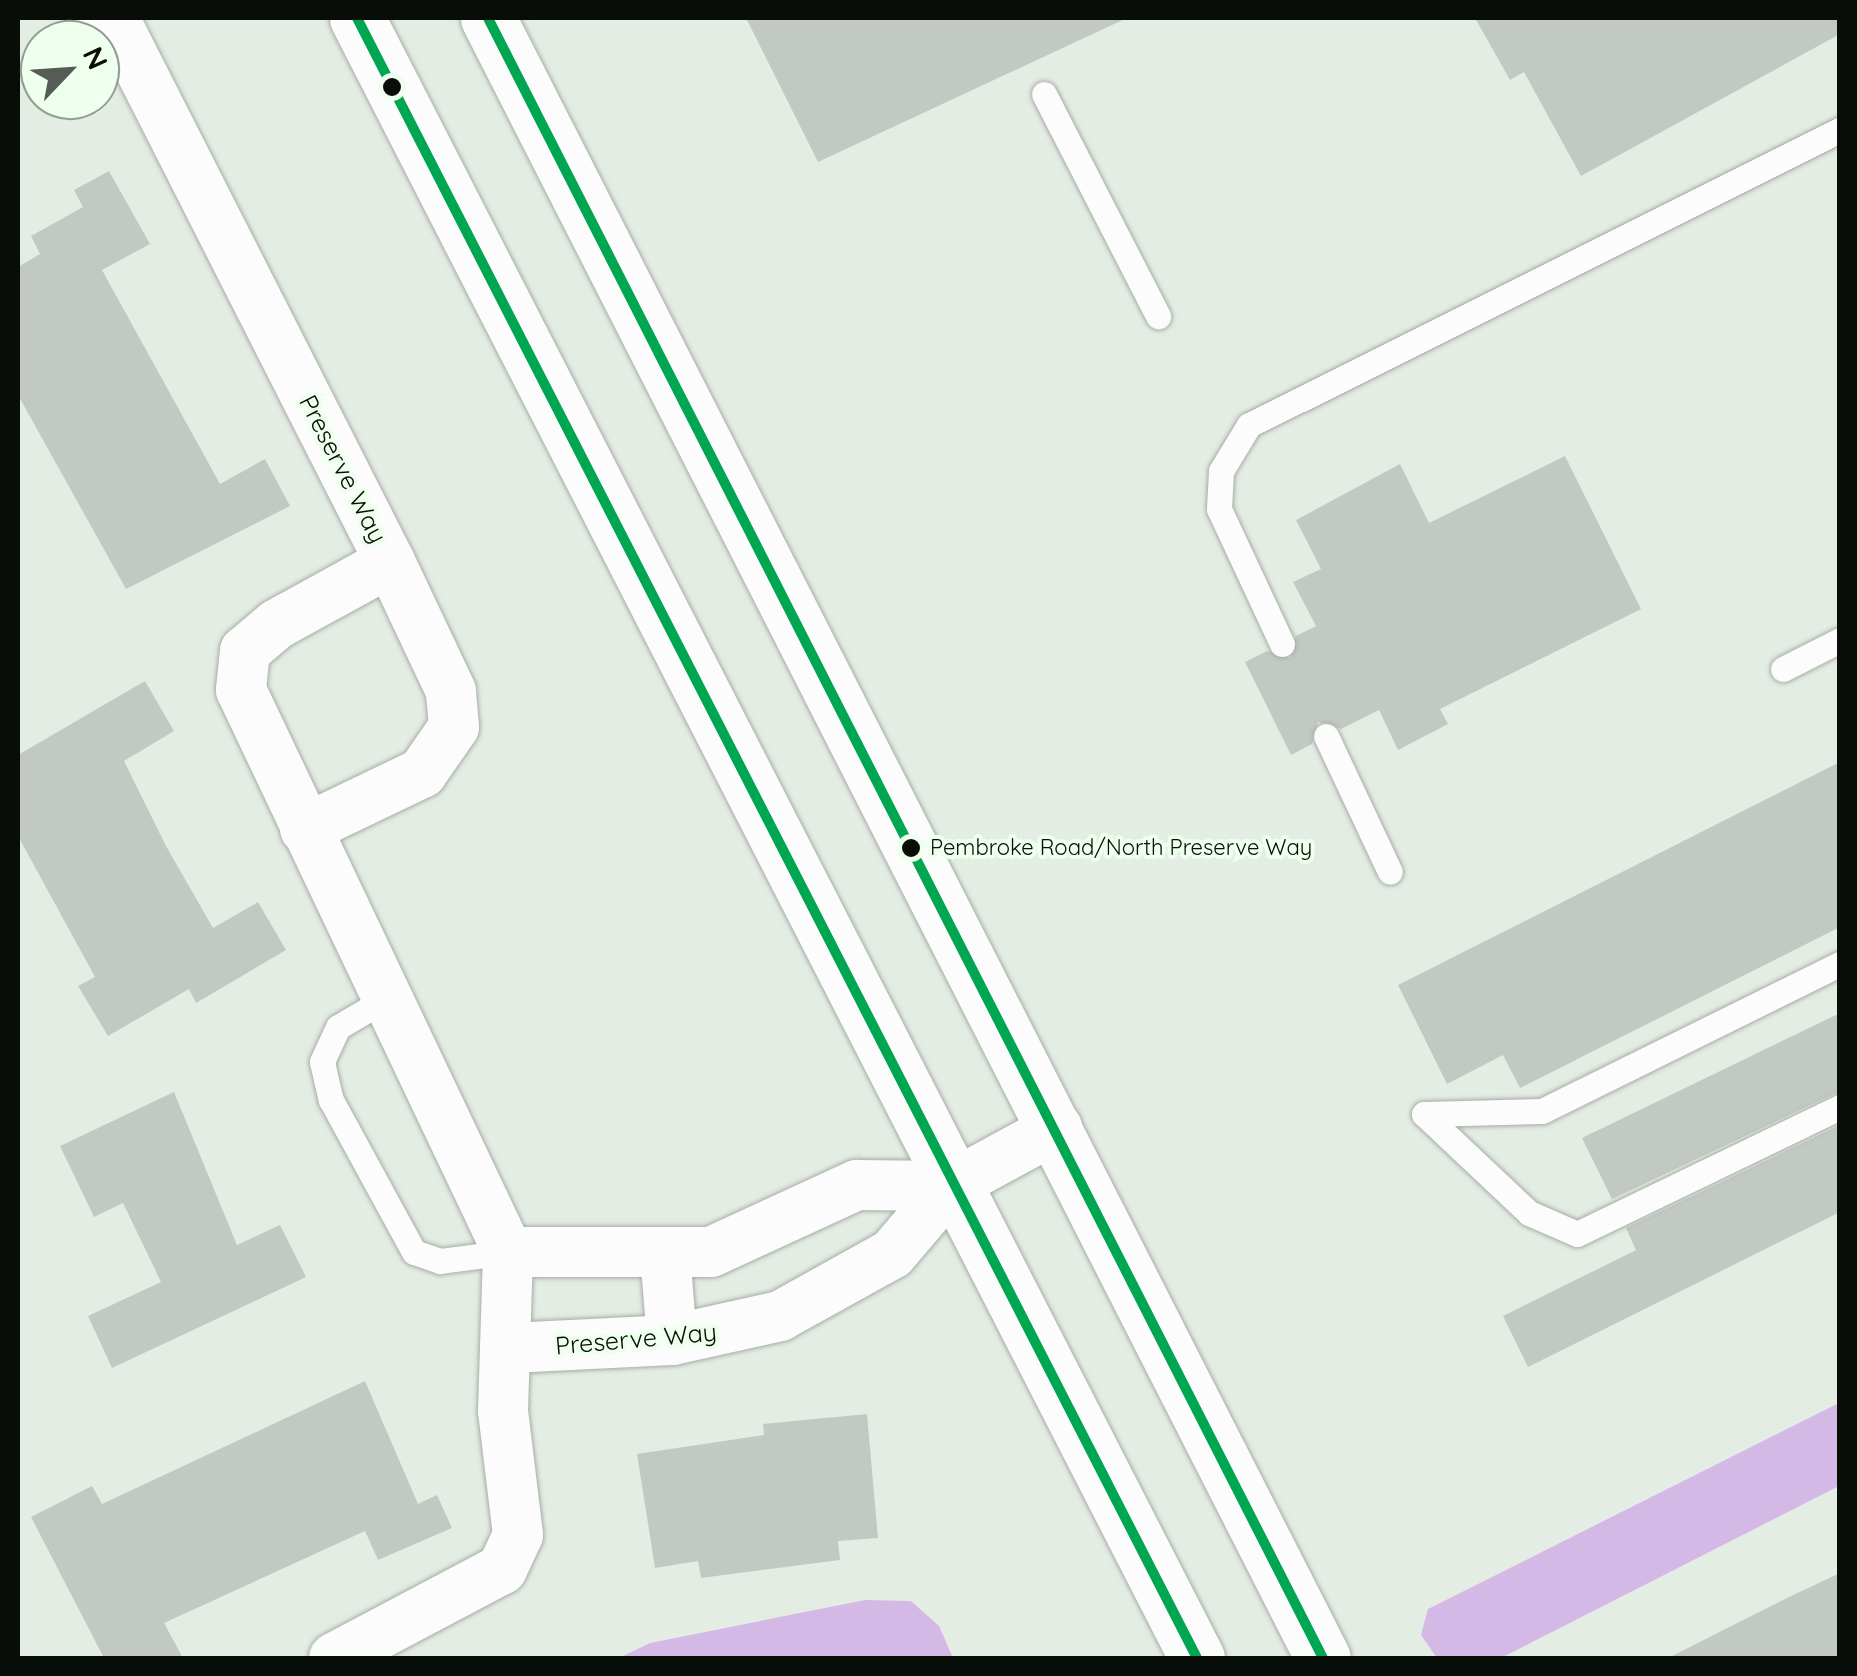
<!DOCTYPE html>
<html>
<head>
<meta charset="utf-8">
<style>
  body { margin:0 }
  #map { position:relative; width:1857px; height:1676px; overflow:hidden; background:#e4ede4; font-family:Quicksand,sans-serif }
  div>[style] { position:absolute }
  .water>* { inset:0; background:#d4b9e6 }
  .building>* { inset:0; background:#c2c9c2 }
  .roads { filter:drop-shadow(0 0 2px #a6ada5) drop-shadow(0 0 2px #a6ada5) }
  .service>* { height:25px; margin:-12.5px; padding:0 12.5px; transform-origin:12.5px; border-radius:12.5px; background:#fbfcfb }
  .minor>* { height:50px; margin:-25px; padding:0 25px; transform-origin:25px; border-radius:25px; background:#fbfcfb }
  .secondary>* { height:55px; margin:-27.5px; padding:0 27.5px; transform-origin:27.5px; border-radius:27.5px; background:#fbfcfb }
  .bus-1>* { height:10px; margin:-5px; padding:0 5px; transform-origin:5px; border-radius:5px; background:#00a651 }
  .dots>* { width:28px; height:28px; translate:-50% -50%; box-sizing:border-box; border:5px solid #eeffed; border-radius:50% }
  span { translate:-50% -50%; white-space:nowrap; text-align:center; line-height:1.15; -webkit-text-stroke:8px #eeffed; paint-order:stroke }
  .bus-label { font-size:22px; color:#080d08 }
  .left { translate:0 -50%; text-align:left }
  .street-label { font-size:25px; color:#080d08 }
  .frame { position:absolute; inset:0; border:20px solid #080d08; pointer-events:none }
  .north { position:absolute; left:20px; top:20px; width:100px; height:100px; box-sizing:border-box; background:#eeffed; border:2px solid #929e91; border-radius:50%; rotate:65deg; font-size:28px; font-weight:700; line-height:40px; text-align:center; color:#080d08 }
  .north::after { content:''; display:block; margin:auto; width:35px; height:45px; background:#555b55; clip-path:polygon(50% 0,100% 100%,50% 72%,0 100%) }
</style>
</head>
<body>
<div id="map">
  <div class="water">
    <i style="clip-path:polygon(1839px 1403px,1839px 1486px,1501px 1658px,1437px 1658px,1421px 1635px,1428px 1609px)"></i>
    <i style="clip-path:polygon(865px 1600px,911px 1601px,939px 1626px,953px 1658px,619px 1658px,650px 1643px)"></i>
  </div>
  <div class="building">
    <i style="clip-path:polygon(746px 18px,1127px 18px,818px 162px)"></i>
    <i style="clip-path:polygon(1475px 18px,1840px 18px,1840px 34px,1581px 176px,1524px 72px,1510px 80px)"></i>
    <i style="clip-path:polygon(109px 171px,150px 244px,102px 270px,220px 484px,265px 459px,290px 506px,126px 589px,18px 395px,18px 267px,40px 254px,31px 236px,83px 207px,74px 190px)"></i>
    <i style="clip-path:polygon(1565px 456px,1641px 609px,1440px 709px,1448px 724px,1398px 750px,1379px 710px,1341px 729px,1318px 722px,1312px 744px,1291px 755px,1245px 662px,1267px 651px,1290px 658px,1296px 636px,1316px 626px,1293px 582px,1321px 569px,1296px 520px,1400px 464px,1429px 523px)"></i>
    <i style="clip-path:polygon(145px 681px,174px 731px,124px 761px,166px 846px,213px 928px,258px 902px,286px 950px,196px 1003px,189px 989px,108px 1036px,78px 986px,95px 977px,18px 836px,18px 755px)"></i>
    <i style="clip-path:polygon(1840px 762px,1840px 927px,1520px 1088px,1503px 1055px,1447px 1084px,1398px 985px)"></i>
    <i style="clip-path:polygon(1840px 1013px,1840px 1091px,1612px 1199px,1582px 1138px)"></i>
    <i style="clip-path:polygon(174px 1092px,237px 1245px,280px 1225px,306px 1277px,112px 1368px,88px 1316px,161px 1282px,123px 1203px,94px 1217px,60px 1146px)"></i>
    <i style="clip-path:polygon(1840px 1125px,1840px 1212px,1528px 1367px,1503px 1316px,1636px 1250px,1626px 1228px)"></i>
    <i style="clip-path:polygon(365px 1381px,418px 1504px,437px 1495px,452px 1528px,378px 1560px,365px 1531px,164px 1623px,183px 1658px,104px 1658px,31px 1517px,92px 1486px,102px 1504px)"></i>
    <i style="clip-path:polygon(867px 1414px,878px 1538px,838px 1541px,840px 1560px,701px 1578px,698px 1561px,655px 1568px,637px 1454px,764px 1435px,763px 1424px)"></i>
    <i style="clip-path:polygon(1840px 1573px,1840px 1658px,1668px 1658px,1789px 1597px)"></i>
  </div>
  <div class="roads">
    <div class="service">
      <i style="left:1044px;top:94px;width:250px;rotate:62.8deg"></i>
      <i style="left:1282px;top:644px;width:149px;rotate:-115deg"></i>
      <i style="left:1219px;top:509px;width:38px;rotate:-87deg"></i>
      <i style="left:1221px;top:471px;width:54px;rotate:-58.7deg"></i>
      <i style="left:1249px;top:425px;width:661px;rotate:-26.53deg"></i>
      <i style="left:1783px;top:669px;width:64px;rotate:-27deg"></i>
      <i style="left:1326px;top:736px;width:150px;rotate:64.8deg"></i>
      <i style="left:389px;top:997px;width:59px;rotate:149.5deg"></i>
      <i style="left:338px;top:1027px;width:38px;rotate:115deg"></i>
      <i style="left:322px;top:1062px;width:39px;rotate:77deg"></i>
      <i style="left:331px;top:1100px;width:173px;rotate:61.4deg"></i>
      <i style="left:414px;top:1252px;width:28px;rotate:19deg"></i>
      <i style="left:440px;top:1261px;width:69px;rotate:-7.5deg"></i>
      <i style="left:1424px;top:1114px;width:144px;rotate:43.3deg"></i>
      <i style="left:1529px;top:1213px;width:52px;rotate:23.6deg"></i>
      <i style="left:1577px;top:1234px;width:292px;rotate:-25.8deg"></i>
      <i style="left:1424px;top:1114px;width:118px;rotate:-1.5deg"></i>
      <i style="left:1542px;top:1111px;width:332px;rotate:-26.3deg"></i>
    </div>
    <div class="minor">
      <i style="left:99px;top:18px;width:28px;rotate:35deg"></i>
      <i style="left:122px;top:34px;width:592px;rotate:63.09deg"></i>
      <i style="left:390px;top:562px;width:129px;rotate:151.2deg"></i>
      <i style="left:277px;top:624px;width:42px;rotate:139.8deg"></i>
      <i style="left:245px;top:651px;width:39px;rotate:96deg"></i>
      <i style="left:241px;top:690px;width:622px;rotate:64.59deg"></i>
      <i style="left:508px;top:1252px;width:159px;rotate:91.8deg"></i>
      <i style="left:503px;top:1411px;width:125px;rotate:83.1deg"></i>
      <i style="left:518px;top:1535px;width:38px;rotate:115deg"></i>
      <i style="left:502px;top:1569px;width:190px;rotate:152.1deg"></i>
      <i style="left:305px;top:829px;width:130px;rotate:-25.6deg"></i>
      <i style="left:422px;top:773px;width:56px;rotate:-55.2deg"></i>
      <i style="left:454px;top:727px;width:36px;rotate:-95deg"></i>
      <i style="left:451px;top:691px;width:143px;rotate:-115.3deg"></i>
      <i style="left:508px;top:1252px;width:203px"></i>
      <i style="left:711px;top:1252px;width:161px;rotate:-24.7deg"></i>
      <i style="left:857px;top:1185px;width:93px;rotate:0.6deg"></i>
      <i style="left:665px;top:1253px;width:87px;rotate:85.4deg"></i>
      <i style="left:510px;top:1348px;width:162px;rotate:-2.8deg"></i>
      <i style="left:672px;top:1340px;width:111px;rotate:-12.5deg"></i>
      <i style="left:780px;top:1316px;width:128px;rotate:-29deg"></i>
      <i style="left:892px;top:1254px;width:89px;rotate:-49.5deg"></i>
      <i style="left:950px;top:1186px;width:122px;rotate:-28.5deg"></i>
    </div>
    <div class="secondary">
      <i style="left:357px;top:18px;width:1843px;rotate:62.88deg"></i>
      <i style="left:488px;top:18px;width:1840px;rotate:63.02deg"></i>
    </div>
  </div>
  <div class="bus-1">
    <i style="left:357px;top:18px;width:1843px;rotate:62.88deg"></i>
    <i style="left:488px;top:18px;width:1840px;rotate:63.02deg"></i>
  </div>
  <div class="dots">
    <i style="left:392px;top:87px;background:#080d08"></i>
    <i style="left:911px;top:848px;background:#080d08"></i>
  </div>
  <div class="bus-label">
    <span class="left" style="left:930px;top:848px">Pembroke Road/North Preserve Way</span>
  </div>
  <div class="street-label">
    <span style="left:343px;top:469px;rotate:63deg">Preserve Way</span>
    <span style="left:636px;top:1339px;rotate:-5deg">Preserve Way</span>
  </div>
  <div class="frame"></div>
  <div class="north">N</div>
</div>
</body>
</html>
